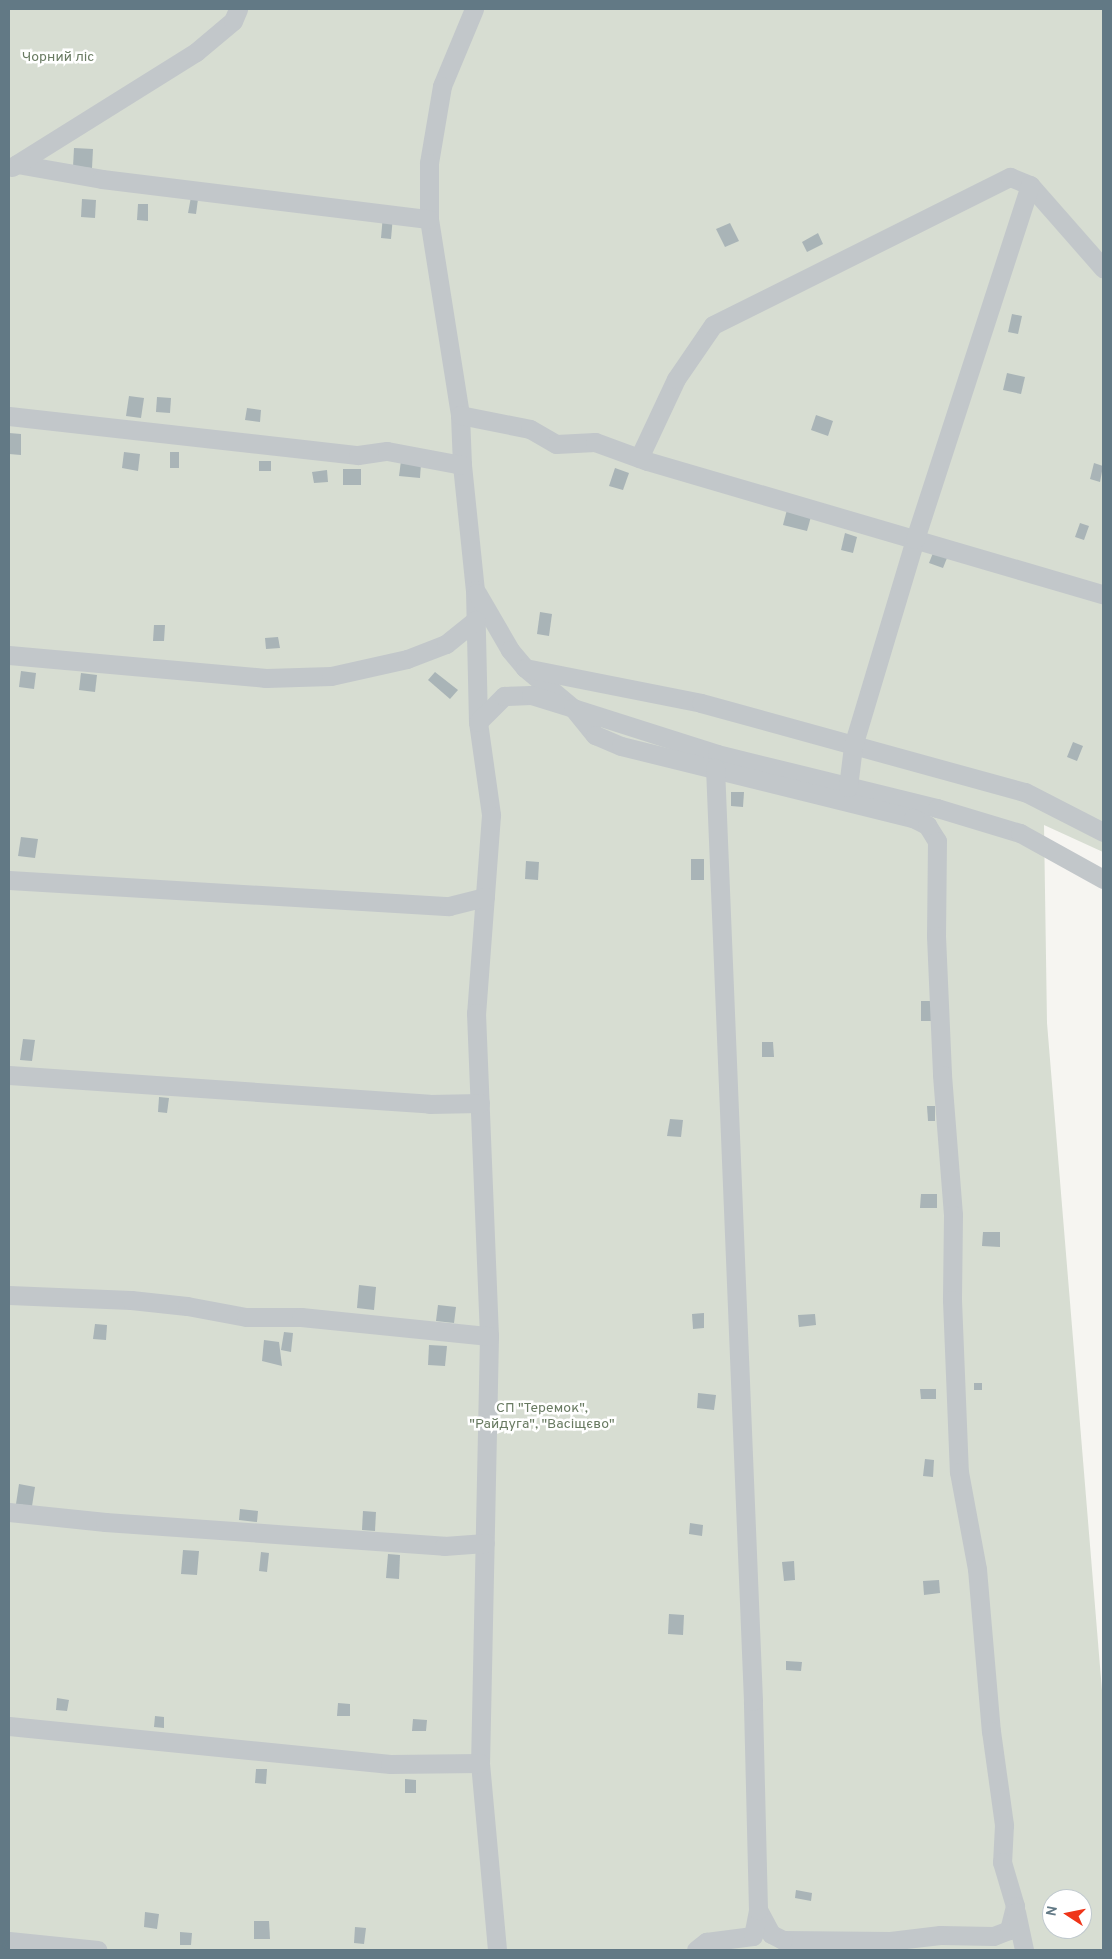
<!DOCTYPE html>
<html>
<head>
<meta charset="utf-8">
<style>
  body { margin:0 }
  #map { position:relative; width:1112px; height:1959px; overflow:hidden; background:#f6f5f1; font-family:Overpass,sans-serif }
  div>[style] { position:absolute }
  .green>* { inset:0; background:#d7ddd2 }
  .building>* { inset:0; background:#a9b4b7 }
  .minor>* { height:19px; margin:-9.5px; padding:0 9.5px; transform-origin:9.5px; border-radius:9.5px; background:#c2c7ca }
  span { translate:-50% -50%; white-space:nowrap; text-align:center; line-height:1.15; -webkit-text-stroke:5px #fff; paint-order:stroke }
  .park-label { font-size:14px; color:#697b62 }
  .frame { position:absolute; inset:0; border:10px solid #627985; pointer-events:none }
  .north { position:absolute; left:1042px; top:1889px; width:50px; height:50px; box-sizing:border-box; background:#fff; border:1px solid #c0c9ce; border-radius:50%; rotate:281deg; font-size:14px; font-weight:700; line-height:20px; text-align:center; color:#627985 }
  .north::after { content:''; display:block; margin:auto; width:18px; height:22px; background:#ef3418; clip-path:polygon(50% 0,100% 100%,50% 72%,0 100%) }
</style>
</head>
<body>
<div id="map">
  <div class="green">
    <i style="clip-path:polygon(evenodd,9px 9px,1103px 9px,1103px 852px,1044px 825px,1047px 1023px,1103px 1703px,1103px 1950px,9px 1950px,9px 9px,1052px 1899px,1082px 1899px,1082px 1929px,1052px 1929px,1052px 1899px)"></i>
  </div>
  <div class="building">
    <i style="clip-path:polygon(74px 148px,93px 149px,92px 168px,73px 167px)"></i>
    <i style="clip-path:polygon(191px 197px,198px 199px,196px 214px,188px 213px)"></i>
    <i style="clip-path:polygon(82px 199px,96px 200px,95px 218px,81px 217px)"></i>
    <i style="clip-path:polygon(138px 204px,148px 204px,148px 221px,137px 220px)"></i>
    <i style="clip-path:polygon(383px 215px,393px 216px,391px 239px,381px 238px)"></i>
    <i style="clip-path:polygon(730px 223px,739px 241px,725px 247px,716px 229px)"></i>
    <i style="clip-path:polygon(818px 233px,823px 244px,807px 252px,802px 242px)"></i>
    <i style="clip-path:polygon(1012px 314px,1022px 316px,1018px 334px,1008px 332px)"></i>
    <i style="clip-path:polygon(1007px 373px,1025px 377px,1021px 394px,1003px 390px)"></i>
    <i style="clip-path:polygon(129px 396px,144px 398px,141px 418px,126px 416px)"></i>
    <i style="clip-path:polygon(157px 397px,171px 398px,170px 413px,156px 412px)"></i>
    <i style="clip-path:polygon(247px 408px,261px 410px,260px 422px,245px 420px)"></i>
    <i style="clip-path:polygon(816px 415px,833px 421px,828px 436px,811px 430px)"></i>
    <i style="clip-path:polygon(9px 433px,21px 434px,21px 455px,9px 454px)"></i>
    <i style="clip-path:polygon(124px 452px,140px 454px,138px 471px,122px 468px)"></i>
    <i style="clip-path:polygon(170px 452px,179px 452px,179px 468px,170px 468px)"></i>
    <i style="clip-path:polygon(259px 461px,271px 461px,271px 471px,259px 471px)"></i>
    <i style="clip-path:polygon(401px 461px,421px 463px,420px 478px,399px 476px)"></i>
    <i style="clip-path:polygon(1094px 463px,1103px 466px,1100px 482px,1090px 479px)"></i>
    <i style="clip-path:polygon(615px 468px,629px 473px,623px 490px,609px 486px)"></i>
    <i style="clip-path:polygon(343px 469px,361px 469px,361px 485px,343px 485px)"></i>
    <i style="clip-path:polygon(327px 470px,328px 482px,314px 483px,312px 472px)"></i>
    <i style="clip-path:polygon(788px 506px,812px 513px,807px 531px,783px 525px)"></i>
    <i style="clip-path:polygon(1080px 523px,1089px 526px,1084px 540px,1075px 537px)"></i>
    <i style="clip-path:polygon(845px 533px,857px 537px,853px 553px,841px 550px)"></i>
    <i style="clip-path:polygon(933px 553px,947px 558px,943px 568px,929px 563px)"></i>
    <i style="clip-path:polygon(540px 612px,552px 614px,549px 636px,537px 634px)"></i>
    <i style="clip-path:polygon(154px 625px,165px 625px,164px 641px,153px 641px)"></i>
    <i style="clip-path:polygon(278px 637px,280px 648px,266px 649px,265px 638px)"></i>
    <i style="clip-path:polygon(21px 671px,36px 673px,34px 689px,19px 687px)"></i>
    <i style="clip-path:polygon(435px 672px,458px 690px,450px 699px,428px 680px)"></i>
    <i style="clip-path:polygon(81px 673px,97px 675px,95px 692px,79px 690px)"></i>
    <i style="clip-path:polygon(1073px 742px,1083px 746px,1077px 761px,1067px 757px)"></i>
    <i style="clip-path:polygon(731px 792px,744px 792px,743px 807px,731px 806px)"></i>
    <i style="clip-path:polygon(21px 837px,38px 839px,35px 858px,18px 856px)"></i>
    <i style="clip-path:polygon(691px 859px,704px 859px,704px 880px,691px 880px)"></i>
    <i style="clip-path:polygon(526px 861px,539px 862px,538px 880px,525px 879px)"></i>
    <i style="clip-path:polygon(921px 1001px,932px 1001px,932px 1021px,921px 1021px)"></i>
    <i style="clip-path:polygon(23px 1039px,35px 1040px,32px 1061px,20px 1060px)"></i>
    <i style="clip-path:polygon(762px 1042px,773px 1042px,774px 1057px,762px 1057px)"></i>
    <i style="clip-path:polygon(159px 1097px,169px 1098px,167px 1113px,158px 1112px)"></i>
    <i style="clip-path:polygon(927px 1106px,935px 1106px,935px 1121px,928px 1121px)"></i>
    <i style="clip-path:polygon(670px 1119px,683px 1120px,681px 1137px,667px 1136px)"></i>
    <i style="clip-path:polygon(921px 1194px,937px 1194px,937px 1208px,920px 1208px)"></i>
    <i style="clip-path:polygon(983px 1232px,1000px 1232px,1000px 1247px,982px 1246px)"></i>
    <i style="clip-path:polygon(359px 1285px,376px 1287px,374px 1310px,357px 1308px)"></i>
    <i style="clip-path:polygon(438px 1305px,456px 1307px,454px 1323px,436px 1321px)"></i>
    <i style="clip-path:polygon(704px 1313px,704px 1328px,693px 1329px,692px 1314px)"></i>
    <i style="clip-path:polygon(815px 1314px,816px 1325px,799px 1327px,798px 1315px)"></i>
    <i style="clip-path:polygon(95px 1324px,107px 1325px,106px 1340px,93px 1339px)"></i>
    <i style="clip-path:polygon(284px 1332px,293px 1333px,291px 1352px,281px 1350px)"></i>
    <i style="clip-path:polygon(264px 1340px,279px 1342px,282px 1366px,262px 1361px)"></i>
    <i style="clip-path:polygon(429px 1345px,447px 1346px,445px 1366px,428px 1365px)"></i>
    <i style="clip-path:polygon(974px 1383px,982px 1383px,982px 1390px,974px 1390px)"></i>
    <i style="clip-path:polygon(920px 1389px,936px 1389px,936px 1399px,921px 1399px)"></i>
    <i style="clip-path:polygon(698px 1393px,716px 1395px,714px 1410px,697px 1408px)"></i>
    <i style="clip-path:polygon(925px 1459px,934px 1460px,933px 1477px,923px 1476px)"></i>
    <i style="clip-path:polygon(19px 1484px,35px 1487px,32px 1506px,16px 1504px)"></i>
    <i style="clip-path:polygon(240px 1509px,258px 1511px,257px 1522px,239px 1520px)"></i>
    <i style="clip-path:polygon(363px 1511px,376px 1512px,375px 1531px,362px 1530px)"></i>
    <i style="clip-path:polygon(690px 1523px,703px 1525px,702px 1536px,689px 1534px)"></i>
    <i style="clip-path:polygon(183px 1550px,199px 1551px,197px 1575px,181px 1574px)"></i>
    <i style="clip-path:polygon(261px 1552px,269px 1553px,267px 1572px,259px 1571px)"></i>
    <i style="clip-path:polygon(388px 1554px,400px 1555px,399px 1579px,386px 1578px)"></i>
    <i style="clip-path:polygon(794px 1561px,795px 1580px,784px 1581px,782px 1562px)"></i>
    <i style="clip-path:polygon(939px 1580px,940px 1593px,924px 1595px,923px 1581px)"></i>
    <i style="clip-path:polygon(669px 1614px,684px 1615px,683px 1635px,668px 1634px)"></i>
    <i style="clip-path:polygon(786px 1661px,802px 1662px,801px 1671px,786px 1670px)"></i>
    <i style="clip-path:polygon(57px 1698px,69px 1700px,67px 1711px,56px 1710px)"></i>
    <i style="clip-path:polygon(338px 1703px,350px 1704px,350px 1716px,337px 1716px)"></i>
    <i style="clip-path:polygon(155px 1716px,164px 1717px,164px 1728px,154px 1727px)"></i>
    <i style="clip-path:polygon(413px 1719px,427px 1720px,426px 1731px,412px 1731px)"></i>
    <i style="clip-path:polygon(256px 1769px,267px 1769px,266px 1784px,255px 1783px)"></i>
    <i style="clip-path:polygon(405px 1779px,416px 1780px,416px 1793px,405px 1793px)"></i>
    <i style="clip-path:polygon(796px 1890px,812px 1893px,811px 1901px,795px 1898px)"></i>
    <i style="clip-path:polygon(145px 1912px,159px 1914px,157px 1929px,144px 1927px)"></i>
    <i style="clip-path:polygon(254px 1921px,269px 1921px,270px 1939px,254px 1939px)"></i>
    <i style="clip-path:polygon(355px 1927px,366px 1928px,364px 1944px,354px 1943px)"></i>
    <i style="clip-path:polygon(180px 1932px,192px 1933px,191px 1945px,180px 1945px)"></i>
  </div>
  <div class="minor">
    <i style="left:474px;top:9px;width:83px;rotate:112.6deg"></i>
    <i style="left:442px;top:86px;width:78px;rotate:99.6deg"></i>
    <i style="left:429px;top:163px;width:56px;rotate:90deg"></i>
    <i style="left:429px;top:219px;width:198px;rotate:81deg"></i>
    <i style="left:460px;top:415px;width:50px;rotate:87.7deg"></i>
    <i style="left:462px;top:465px;width:126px;rotate:84.1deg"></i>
    <i style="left:475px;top:590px;width:132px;rotate:88.7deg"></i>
    <i style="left:478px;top:722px;width:94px;rotate:82deg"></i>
    <i style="left:491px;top:815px;width:199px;rotate:94.3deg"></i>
    <i style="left:476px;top:1013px;width:323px;rotate:87.7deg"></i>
    <i style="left:489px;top:1336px;width:427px;rotate:91.2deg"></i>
    <i style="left:480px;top:1763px;width:188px;rotate:84.8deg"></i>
    <i style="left:17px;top:164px;width:86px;rotate:10deg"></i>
    <i style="left:102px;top:179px;width:329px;rotate:7deg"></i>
    <i style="left:12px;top:167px;width:217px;rotate:-32deg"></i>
    <i style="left:196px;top:52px;width:48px;rotate:-40deg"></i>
    <i style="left:233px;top:21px;width:13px;rotate:-67deg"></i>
    <i style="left:460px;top:415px;width:71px;rotate:11.3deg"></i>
    <i style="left:530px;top:429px;width:30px;rotate:30deg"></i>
    <i style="left:556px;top:444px;width:39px;rotate:-3deg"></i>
    <i style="left:595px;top:442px;width:55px;rotate:20.1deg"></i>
    <i style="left:647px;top:461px;width:475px;rotate:16.3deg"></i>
    <i style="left:9px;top:416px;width:351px;rotate:6.4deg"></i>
    <i style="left:358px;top:455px;width:29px;rotate:-8deg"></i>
    <i style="left:387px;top:451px;width:76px;rotate:10.6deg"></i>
    <i style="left:639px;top:458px;width:87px;rotate:-64.9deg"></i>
    <i style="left:676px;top:379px;width:65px;rotate:-55.6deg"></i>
    <i style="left:713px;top:325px;width:332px;rotate:-26.5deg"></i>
    <i style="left:1010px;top:177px;width:22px;rotate:22deg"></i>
    <i style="left:1030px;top:185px;width:111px;rotate:48.7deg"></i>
    <i style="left:477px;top:593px;width:66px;rotate:59.9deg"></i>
    <i style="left:510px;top:650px;width:23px;rotate:50deg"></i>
    <i style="left:525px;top:668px;width:62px;rotate:39.8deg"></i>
    <i style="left:573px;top:708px;width:151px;rotate:17.7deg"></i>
    <i style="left:717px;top:754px;width:227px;rotate:13.8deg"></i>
    <i style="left:937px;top:808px;width:87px;rotate:16.8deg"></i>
    <i style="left:1020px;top:833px;width:95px;rotate:29deg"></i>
    <i style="left:9px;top:655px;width:258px;rotate:5.1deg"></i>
    <i style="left:266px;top:678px;width:65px;rotate:-1.8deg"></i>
    <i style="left:331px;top:676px;width:78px;rotate:-12.6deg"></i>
    <i style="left:407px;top:659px;width:42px;rotate:-21deg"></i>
    <i style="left:446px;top:644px;width:38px;rotate:-39deg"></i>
    <i style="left:525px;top:668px;width:179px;rotate:11.2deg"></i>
    <i style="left:701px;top:703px;width:336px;rotate:15.4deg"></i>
    <i style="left:1025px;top:792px;width:88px;rotate:27.1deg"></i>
    <i style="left:478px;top:722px;width:37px;rotate:-45deg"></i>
    <i style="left:504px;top:696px;width:27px;rotate:-2deg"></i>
    <i style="left:531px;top:695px;width:44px;rotate:17.2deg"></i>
    <i style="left:573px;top:708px;width:35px;rotate:51deg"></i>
    <i style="left:595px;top:735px;width:28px;rotate:23deg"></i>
    <i style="left:621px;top:746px;width:301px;rotate:13.9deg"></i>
    <i style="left:913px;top:818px;width:16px;rotate:27deg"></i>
    <i style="left:927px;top:825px;width:19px;rotate:58deg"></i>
    <i style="left:937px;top:841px;width:95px;rotate:90.6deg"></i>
    <i style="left:936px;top:936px;width:139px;rotate:87.5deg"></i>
    <i style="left:942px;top:1075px;width:140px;rotate:85.5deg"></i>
    <i style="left:953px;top:1215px;width:85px;rotate:90.7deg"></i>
    <i style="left:952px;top:1300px;width:172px;rotate:87.7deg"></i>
    <i style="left:959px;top:1472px;width:99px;rotate:79.5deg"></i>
    <i style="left:977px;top:1569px;width:163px;rotate:85.1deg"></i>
    <i style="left:991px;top:1731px;width:95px;rotate:82.1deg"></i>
    <i style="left:1004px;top:1825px;width:37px;rotate:93deg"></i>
    <i style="left:1002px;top:1862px;width:46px;rotate:73.5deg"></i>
    <i style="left:1015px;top:1906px;width:25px;rotate:104deg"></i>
    <i style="left:1009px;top:1930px;width:17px;rotate:159deg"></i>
    <i style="left:993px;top:1936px;width:53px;rotate:-178.9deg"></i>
    <i style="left:940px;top:1935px;width:50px;rotate:173.2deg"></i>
    <i style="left:890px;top:1941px;width:107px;rotate:-179.5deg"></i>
    <i style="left:783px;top:1940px;width:13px;rotate:-153deg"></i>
    <i style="left:771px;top:1934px;width:27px;rotate:-118deg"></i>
    <i style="left:848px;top:787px;width:41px;rotate:-83deg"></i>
    <i style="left:853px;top:746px;width:216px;rotate:-73.3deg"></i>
    <i style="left:915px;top:539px;width:372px;rotate:-72deg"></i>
    <i style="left:9px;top:880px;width:441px;rotate:3.4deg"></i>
    <i style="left:449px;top:906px;width:37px;rotate:-14deg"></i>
    <i style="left:9px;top:1075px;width:421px;rotate:3.9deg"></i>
    <i style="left:429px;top:1104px;width:51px;rotate:-1.1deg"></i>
    <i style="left:9px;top:1295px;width:122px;rotate:2.3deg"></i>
    <i style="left:131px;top:1300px;width:56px;rotate:6.1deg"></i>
    <i style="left:187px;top:1306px;width:60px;rotate:10.6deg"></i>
    <i style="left:246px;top:1317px;width:55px"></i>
    <i style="left:301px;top:1317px;width:189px;rotate:5.8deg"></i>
    <i style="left:9px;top:1512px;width:97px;rotate:5.9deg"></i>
    <i style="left:105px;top:1522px;width:340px;rotate:4deg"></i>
    <i style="left:444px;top:1546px;width:41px;rotate:-4.2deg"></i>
    <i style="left:9px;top:1726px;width:383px;rotate:5.7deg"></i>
    <i style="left:390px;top:1764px;width:90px;rotate:-0.6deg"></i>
    <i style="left:1016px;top:1912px;width:39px;rotate:78deg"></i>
    <i style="left:9px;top:1941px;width:89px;rotate:5.8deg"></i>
    <i style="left:696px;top:1950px;width:13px;rotate:-39deg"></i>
    <i style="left:706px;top:1942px;width:47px;rotate:-7.3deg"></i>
    <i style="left:753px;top:1936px;width:26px;rotate:-79deg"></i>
    <i style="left:758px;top:1910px;width:209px;rotate:-91.4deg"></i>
    <i style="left:753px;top:1701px;width:934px;rotate:-92.33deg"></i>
  </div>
  <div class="park-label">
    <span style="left:58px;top:58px">Чорний ліс</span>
    <span style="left:542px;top:1417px">СП "Теремок",<br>"Райдуга", "Васіщєво"</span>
  </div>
  <div class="frame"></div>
  <div class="north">N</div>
</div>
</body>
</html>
